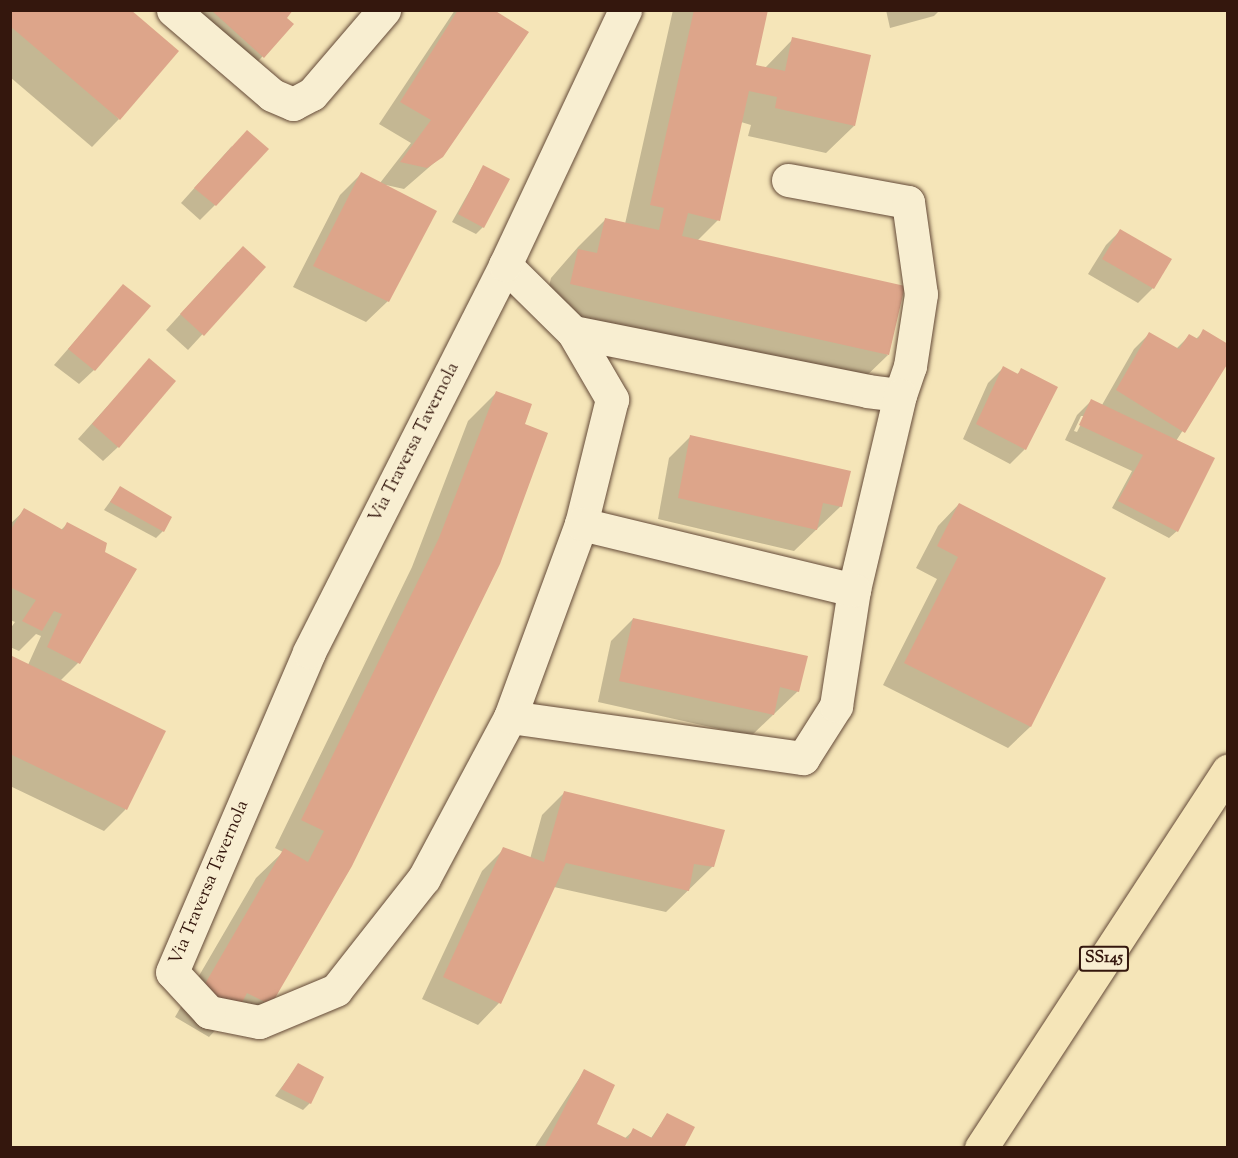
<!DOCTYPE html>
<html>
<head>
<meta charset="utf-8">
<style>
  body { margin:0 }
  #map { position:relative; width:1238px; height:1158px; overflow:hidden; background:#f5e5b8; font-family:"Sorts Mill Goudy",serif }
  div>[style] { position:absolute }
  .shadow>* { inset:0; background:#0003 }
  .building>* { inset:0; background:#dda58a }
  .roads { filter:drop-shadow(0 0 2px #644a38) drop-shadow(0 0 2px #644a38) }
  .street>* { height:33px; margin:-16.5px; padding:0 16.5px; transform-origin:16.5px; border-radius:16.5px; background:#f8eed1 }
  .highway>* { height:33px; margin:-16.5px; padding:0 16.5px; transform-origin:16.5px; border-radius:16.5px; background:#f5e5b8 }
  span { translate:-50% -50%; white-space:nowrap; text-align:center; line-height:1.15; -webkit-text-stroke:4.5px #f8eed1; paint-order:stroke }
  .shield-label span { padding:2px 4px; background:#f8eed1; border:2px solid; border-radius:4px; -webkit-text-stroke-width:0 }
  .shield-label { font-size:16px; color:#34170d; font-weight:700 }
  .street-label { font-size:18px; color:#34170d }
  .frame { position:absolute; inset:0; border:12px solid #34170d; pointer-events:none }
</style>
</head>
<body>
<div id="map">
  <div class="shadow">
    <i style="clip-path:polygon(10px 10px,119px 119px,92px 147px,10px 77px)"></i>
    <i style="clip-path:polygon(291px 10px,262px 57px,248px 71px,180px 11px)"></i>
    <i style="clip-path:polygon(455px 10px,491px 10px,442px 156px,404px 189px,386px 185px,388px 301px,366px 322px,293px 287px,340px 195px,361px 174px,380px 183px,411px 143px,379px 124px)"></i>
    <i style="clip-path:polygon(673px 10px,762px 10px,754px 66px,765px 68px,793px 39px,854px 126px,826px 153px,748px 136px,751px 125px,741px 122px,718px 220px,697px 241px,888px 355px,860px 382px,543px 311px,551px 278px,578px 247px,605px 220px,625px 224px)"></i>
    <i style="clip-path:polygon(886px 10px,940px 10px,934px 16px,890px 28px)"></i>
    <i style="clip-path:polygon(232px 146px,215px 205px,200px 220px,181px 203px)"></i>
    <i style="clip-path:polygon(483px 167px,483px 227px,476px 234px,452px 222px)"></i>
    <i style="clip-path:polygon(1121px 230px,1153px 288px,1138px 303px,1088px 274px,1106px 245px)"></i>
    <i style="clip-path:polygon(228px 262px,264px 267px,188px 350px,166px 330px)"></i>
    <i style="clip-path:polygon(123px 286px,94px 370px,79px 384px,54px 365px)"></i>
    <i style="clip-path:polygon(evenodd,1204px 331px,1228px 360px,1176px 441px,1177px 531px,1169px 538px,1112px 508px,1132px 471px,1065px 440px,1077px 415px,1091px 401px,1102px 405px,1134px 349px,1149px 334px,1176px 349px,1189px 336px,1196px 339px,1204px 331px,1081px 416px,1085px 416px,1077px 432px,1074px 431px,1081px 416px)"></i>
    <i style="clip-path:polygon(149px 360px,118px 447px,103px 461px,78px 439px)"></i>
    <i style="clip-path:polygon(1003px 368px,1016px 375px,1022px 370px,1025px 449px,1010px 464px,963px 439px,988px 383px)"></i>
    <i style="clip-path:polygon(496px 393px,270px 1004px,223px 1022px,209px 1037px,175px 1017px,256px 878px,283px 852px,275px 848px,412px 567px,468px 421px)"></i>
    <i style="clip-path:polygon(691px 436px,841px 506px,794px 551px,658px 519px,669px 458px)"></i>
    <i style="clip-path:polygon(120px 488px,163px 531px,156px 538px,104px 510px)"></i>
    <i style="clip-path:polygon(959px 504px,1104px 578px,1030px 727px,1008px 748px,883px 685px,937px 579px,916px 568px,938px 526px)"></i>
    <i style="clip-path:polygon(25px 510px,61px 530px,67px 524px,78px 663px,60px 681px,164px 731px,125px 810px,104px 831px,10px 786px,10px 657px,28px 665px,41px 636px,36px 634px,19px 651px,10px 647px,10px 629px,15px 622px,10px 620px,10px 524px)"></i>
    <i style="clip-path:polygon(633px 619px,798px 691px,751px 736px,598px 702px,611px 641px)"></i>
    <i style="clip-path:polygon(564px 793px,713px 866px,666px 912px,554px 887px,499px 1003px,478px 1025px,422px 999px,482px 871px,504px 849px,530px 859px,542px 815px)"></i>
    <i style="clip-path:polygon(298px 1065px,310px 1103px,303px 1110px,275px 1096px)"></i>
    <i style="clip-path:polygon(584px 1071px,594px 1125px,624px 1139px,634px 1130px,651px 1138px,667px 1115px,683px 1148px,534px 1148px)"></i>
  </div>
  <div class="building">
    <i style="clip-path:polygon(10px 10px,131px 10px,179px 51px,120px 120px,10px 26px)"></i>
    <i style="clip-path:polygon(211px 10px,293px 10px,287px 18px,294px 24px,264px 58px)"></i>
    <i style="clip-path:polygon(458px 10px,494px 10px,529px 32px,443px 157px,427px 168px,400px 162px,431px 120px,400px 102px)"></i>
    <i style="clip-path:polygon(694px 10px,768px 10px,756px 65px,785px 71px,792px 37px,871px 55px,855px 126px,775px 108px,777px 97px,749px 91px,720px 221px,688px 213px,682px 236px,905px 286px,889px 355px,570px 284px,578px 249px,597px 253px,605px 218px,659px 230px,664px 208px,650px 205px)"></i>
    <i style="clip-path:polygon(247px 130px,269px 149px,216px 206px,194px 188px)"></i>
    <i style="clip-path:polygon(483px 165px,510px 179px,484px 228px,458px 214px)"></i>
    <i style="clip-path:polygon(361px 172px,437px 211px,389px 302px,313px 266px)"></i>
    <i style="clip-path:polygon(1120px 229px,1172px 259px,1154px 289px,1102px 259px)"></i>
    <i style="clip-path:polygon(243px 246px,266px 267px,204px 336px,180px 314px)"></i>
    <i style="clip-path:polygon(123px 284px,151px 306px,95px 371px,68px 349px)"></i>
    <i style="clip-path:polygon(1203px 329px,1228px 344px,1228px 363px,1185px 433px,1116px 390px,1149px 332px,1179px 349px,1189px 334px,1198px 339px)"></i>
    <i style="clip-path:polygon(149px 358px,176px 381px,119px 448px,92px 424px)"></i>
    <i style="clip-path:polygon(1003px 366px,1018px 374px,1021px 368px,1058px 387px,1026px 450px,976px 424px)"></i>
    <i style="clip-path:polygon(496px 391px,532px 404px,525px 424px,548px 433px,500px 564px,352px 866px,271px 1005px,247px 993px,238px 1010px,202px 989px,284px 848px,308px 862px,324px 831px,301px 820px,439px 538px)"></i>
    <i style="clip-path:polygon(1091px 399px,1215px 458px,1178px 532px,1118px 501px,1143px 455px,1079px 425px)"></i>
    <i style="clip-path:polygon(690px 435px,851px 471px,842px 507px,823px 503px,817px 530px,678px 498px)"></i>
    <i style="clip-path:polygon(120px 486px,172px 517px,164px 532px,110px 502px)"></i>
    <i style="clip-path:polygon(959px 503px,1106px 578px,1031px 727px,904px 663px,958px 557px,937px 546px)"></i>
    <i style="clip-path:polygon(24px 508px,63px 530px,67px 522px,107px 543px,105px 552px,137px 569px,80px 664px,47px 647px,62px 614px,54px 611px,42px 631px,22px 621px,36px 600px,10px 587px,10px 531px)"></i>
    <i style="clip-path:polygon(633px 618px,808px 656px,799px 692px,780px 687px,774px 715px,619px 681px)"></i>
    <i style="clip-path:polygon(10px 655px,166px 731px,127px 810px,10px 754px)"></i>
    <i style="clip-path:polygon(564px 791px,725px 830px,714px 867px,694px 864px,689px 891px,566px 863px,501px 1004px,443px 977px,503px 847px,544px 862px)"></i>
    <i style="clip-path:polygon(298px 1063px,324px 1077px,311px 1104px,281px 1089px)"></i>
    <i style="clip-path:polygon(584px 1069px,615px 1085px,597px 1124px,628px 1139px,633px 1128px,652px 1138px,667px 1113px,695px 1127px,684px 1148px,544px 1148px)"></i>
  </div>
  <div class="roads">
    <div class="street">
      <i style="left:173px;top:10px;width:130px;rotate:40.6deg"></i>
      <i style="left:272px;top:95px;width:23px;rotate:23deg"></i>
      <i style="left:293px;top:104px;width:21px;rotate:-28deg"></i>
      <i style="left:312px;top:94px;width:111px;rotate:-49.4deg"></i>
      <i style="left:788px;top:180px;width:122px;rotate:10.4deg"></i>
      <i style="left:908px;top:202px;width:93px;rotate:82deg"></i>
      <i style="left:921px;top:294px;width:73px;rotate:98.7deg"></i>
      <i style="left:910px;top:366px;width:31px;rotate:109deg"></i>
      <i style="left:505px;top:265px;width:95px;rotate:44.6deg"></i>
      <i style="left:573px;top:332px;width:78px;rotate:59.8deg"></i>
      <i style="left:612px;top:399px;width:129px;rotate:103.9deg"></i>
      <i style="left:581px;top:524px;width:206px;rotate:110.2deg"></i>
      <i style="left:510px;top:717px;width:183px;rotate:118.1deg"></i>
      <i style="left:424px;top:878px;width:142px;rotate:128.2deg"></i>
      <i style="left:336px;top:990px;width:83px;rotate:157.4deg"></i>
      <i style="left:259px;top:1022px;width:51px;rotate:-168.7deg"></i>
      <i style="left:209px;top:1012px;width:54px;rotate:-132.8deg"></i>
      <i style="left:172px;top:972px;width:348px;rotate:-66.8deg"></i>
      <i style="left:309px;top:652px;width:434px;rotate:-63.1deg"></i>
      <i style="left:505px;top:265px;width:282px;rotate:-64.8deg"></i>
      <i style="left:573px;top:332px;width:300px;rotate:11.3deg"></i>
      <i style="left:867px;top:391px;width:33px;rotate:7deg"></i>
      <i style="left:900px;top:395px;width:200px;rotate:103.3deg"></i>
      <i style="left:510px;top:717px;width:296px;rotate:8deg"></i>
      <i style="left:803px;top:758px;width:62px;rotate:-57.6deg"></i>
      <i style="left:836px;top:706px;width:117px;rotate:-81.2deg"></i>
      <i style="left:854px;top:590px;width:281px;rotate:-166.4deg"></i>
    </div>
    <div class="highway">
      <i style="left:981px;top:1148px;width:451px;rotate:-56.8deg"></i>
    </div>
  </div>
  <div class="shield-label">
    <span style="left:1104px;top:959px">SS145</span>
  </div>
  <div class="street-label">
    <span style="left:415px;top:443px;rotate:-63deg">Via Traversa Tavernola</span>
    <span style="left:210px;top:883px;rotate:-67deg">Via Traversa Tavernola</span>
  </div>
  <div class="frame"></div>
</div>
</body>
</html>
